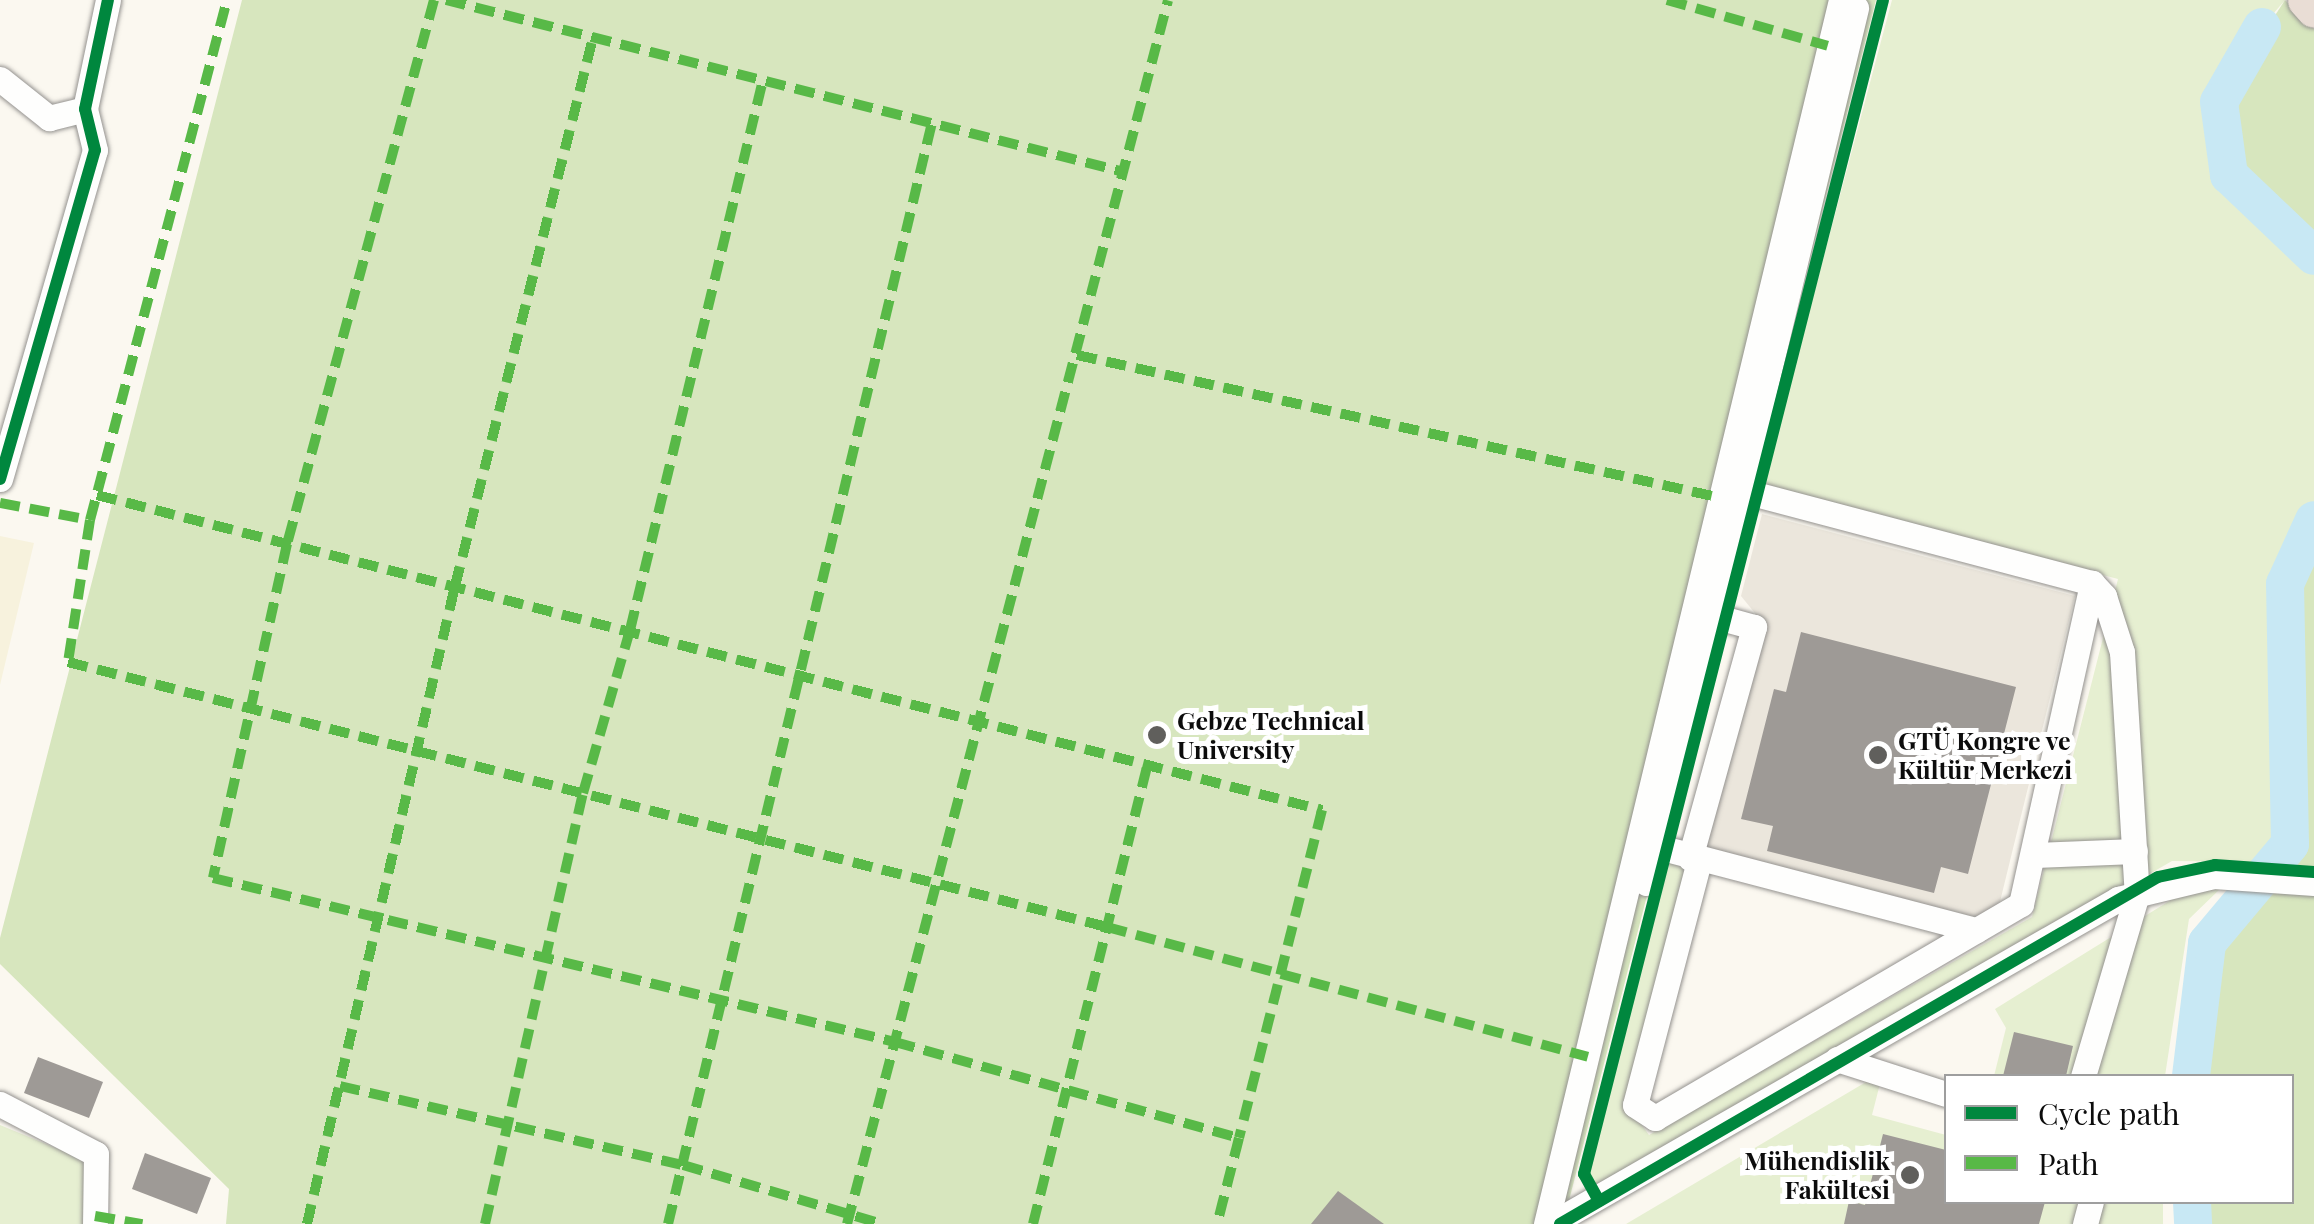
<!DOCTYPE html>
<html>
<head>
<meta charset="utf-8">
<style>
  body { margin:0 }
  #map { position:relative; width:2314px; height:1224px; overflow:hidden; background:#fbf8f0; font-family:"Playfair Display",serif }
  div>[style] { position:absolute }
  .farmland>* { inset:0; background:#f7f2dd }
  .green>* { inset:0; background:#e6efd1 }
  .forest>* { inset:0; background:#d7e6be }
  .plaza>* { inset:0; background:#ebe6dc }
  .river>* { height:38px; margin:-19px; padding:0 19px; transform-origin:19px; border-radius:19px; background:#c8e8f4 }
  .building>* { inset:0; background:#9e9a96 }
  .roads { filter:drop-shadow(0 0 2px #94928f) drop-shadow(0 0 2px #94928f) }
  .minor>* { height:25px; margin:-12.5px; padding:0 12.5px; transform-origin:12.5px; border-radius:12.5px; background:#fefefd }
  .highway>* { height:35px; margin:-17.5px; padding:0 17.5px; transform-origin:17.5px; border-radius:17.5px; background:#e9ddd5 }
  .quiet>* { height:10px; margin-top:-5px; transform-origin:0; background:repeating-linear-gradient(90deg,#58b947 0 20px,transparent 0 30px) }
  .cycleway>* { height:12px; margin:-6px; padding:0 6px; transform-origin:6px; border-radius:6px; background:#00873e }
  .dots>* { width:28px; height:28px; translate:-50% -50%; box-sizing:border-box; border:5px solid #fff; border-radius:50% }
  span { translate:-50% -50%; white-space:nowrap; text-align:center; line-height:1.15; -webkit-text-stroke:10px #fff; paint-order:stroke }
  .poi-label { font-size:25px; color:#0c0c0c; font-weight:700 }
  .left { translate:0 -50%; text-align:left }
  .right { translate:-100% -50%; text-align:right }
  .legend { position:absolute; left:1944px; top:1074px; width:350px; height:130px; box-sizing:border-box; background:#fff; border:2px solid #9e9e9e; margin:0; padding:12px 18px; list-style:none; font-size:30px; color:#0c0c0c }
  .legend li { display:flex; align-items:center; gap:20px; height:50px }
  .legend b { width:50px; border:2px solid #9e9e9e }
</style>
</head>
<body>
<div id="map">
  <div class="farmland">
    <i style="clip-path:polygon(0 536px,34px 543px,0 685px)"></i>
  </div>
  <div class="green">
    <i style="clip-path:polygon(1892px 0,2285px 0,2262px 27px,2229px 175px,2314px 256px,2314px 520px,2285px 585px,2290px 844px,2274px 862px,2172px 861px,1599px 1193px,1588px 1174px,1666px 859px,1688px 864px,1626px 1103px,1649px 1135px,2032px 917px,2118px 579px,1763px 485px)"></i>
    <i style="clip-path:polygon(2220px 889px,2189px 919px,2165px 1076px,1994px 1076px,2006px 1028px,1995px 1009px,2187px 890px)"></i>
    <i style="clip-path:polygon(1883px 1072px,1872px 1115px,1946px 1135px,1946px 1202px,2163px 1202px,2163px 1224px,1626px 1224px)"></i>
    <i style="clip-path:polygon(0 1125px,85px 1160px,84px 1224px,0 1224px)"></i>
  </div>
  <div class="forest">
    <i style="clip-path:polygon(242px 0,1876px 0,1563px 1224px,226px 1224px,229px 1189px,0 964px,0 938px)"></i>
    <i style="clip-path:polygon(2285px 0,2314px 29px,2314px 256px,2229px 175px,2219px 102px)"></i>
    <i style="clip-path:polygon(2314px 520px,2314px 1224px,2193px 1224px,2192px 1202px,2292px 1202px,2292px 1076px,2191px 1076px,2207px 943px,2290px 844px,2285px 584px)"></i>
  </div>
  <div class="plaza">
    <i style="clip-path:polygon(1762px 514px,2075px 596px,1995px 922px,1706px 850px,1767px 628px,1741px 596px)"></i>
  </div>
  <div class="river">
    <i style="left:2262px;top:27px;width:86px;rotate:119.8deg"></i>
    <i style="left:2219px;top:102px;width:74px;rotate:82.2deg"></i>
    <i style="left:2229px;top:175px;width:117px;rotate:43.6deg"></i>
    <i style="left:2191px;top:1076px;width:134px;rotate:-83.1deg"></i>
    <i style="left:2207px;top:943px;width:129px;rotate:-50deg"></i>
    <i style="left:2290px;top:844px;width:260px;rotate:-91.1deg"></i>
    <i style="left:2285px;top:584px;width:70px;rotate:-65.6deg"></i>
    <i style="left:2192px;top:1202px;width:22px;rotate:87deg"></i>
  </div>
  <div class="building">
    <i style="clip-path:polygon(1801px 632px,2016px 687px,1968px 874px,1941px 867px,1934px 893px,1767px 851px,1773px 826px,1741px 819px,1774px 689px,1786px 692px)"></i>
    <i style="clip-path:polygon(2014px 1032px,2073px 1046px,2066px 1076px,2003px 1076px)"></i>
    <i style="clip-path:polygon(38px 1057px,103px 1082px,89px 1118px,24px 1093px)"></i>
    <i style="clip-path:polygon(1883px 1134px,1946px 1150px,1946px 1202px,2045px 1202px,2039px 1224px,1844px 1224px,1849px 1201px,1865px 1205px)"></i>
    <i style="clip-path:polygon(145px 1153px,211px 1178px,197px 1214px,132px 1189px)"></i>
    <i style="clip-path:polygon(1338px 1191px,1384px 1224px,1311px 1224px)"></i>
  </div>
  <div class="roads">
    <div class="minor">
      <i style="left:0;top:79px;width:63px;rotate:38.5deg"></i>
      <i style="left:49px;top:118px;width:37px;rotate:-14deg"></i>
      <i style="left:0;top:479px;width:342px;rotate:-73.9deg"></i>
      <i style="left:95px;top:150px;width:42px;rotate:-103.7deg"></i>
      <i style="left:85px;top:109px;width:111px;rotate:-78.1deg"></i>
      <i style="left:1740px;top:490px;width:364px;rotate:14.8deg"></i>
      <i style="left:2092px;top:583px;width:18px;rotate:47deg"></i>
      <i style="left:2104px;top:596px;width:59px;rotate:72.2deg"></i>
      <i style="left:2122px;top:652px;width:242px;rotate:86.5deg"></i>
      <i style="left:2137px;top:894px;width:190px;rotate:106.5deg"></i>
      <i style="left:1655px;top:846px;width:332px;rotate:14.7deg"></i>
      <i style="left:2035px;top:855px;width:100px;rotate:-2.3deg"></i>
      <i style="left:1690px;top:858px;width:240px;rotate:-74.5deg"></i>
      <i style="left:1754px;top:627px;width:46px;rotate:-164.7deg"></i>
      <i style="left:1699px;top:861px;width:252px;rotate:104.7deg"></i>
      <i style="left:1635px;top:1105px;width:24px;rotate:33deg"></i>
      <i style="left:1655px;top:1118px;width:424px;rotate:-30.3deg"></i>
      <i style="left:2021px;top:904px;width:329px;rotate:-77.5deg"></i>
      <i style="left:1646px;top:883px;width:900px;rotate:-76.5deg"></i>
      <i style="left:1837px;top:1059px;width:114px;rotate:17.8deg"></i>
      <i style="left:0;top:1104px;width:108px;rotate:27.5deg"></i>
      <i style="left:96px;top:1154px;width:70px;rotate:90.8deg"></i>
      <i style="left:1546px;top:1224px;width:1259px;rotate:-76.45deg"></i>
      <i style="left:1551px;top:1224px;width:654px;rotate:-29.82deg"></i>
      <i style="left:2118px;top:899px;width:99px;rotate:-13.5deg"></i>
      <i style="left:2214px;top:876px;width:100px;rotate:4deg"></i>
      <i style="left:2085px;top:1224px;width:23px;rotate:-75deg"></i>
    </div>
    <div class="highway">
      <i style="left:2305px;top:0;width:13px;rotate:48deg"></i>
    </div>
  </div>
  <div class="quiet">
    <i style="left:434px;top:0;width:564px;rotate:105.12deg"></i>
    <i style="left:287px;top:544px;width:342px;rotate:102.5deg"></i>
    <i style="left:213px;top:878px;width:701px;rotate:13.52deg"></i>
    <i style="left:895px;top:1042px;width:357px;rotate:15.6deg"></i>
    <i style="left:1239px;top:1138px;width:89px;rotate:104.3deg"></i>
    <i style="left:446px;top:0;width:699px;rotate:14.23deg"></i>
    <i style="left:1667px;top:0;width:167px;rotate:15.9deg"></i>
    <i style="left:1077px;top:355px;width:656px;rotate:12.51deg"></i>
    <i style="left:97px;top:495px;width:1265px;rotate:14.42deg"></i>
    <i style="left:1322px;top:810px;width:338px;rotate:104.2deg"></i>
    <i style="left:0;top:503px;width:92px;rotate:10.7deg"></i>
    <i style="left:90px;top:520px;width:538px;rotate:-75.24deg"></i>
    <i style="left:90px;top:520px;width:144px;rotate:98.8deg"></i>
    <i style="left:68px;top:662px;width:1072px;rotate:14.31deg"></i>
    <i style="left:1107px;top:927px;width:498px;rotate:15.1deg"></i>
    <i style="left:340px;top:1086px;width:352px;rotate:13deg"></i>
    <i style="left:683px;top:1165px;width:208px;rotate:16.5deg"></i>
    <i style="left:95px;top:1216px;width:48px;rotate:9.7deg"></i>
    <i style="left:307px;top:1224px;width:655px;rotate:-76.94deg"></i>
    <i style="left:455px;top:586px;width:565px;rotate:-75.87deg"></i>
    <i style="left:485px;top:1224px;width:442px;rotate:-77.2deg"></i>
    <i style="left:583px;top:793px;width:170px;rotate:-73.9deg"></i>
    <i style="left:630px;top:630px;width:566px;rotate:-76.41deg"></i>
    <i style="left:668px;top:1224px;width:1132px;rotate:-76.52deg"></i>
    <i style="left:847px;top:1224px;width:1265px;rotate:-75.3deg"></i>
    <i style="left:1033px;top:1224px;width:476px;rotate:-76deg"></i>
  </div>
  <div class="cycleway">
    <i style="left:0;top:479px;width:342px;rotate:-73.9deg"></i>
    <i style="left:95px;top:150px;width:42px;rotate:-103.7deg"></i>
    <i style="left:85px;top:109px;width:111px;rotate:-78.1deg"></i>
    <i style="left:1599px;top:1201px;width:31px;rotate:-119deg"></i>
    <i style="left:1584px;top:1174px;width:1211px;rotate:-75.71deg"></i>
    <i style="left:1560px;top:1224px;width:691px;rotate:-30.13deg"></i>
    <i style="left:2158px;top:877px;width:58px;rotate:-11.9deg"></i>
    <i style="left:2215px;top:865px;width:99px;rotate:4deg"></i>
  </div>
  <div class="dots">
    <i style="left:1157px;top:735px;background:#605f5c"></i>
    <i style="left:1878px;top:755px;background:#605f5c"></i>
    <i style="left:1910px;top:1175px;background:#605f5c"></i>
  </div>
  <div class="poi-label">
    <span class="left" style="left:1177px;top:735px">Gebze Technical<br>University</span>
    <span class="left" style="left:1898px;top:755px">GTÜ Kongre ve<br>Kültür Merkezi</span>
    <span class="right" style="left:1890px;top:1175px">Mühendislik<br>Fakültesi</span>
  </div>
  <ul class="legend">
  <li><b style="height:12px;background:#00873e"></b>Cycle path</li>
  <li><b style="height:12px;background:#58b947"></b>Path</li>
  </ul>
</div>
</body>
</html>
